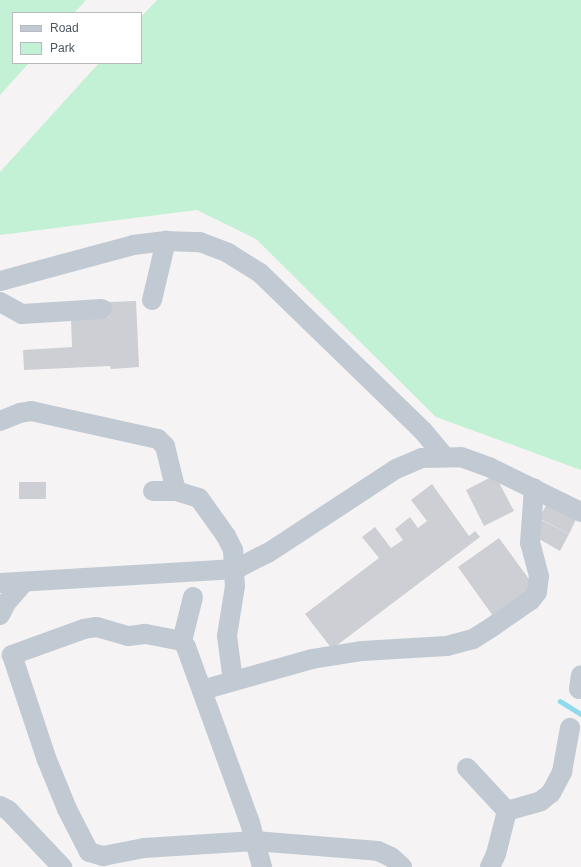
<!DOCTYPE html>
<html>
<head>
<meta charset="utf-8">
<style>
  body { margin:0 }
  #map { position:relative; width:581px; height:867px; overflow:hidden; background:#f5f3f3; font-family:Helvetica,sans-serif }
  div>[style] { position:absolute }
  .green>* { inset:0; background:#c3f1d5 }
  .stream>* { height:4.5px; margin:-2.25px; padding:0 2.25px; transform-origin:2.25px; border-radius:2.25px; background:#90daee }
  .building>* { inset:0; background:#cdcfd5 }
  .minor>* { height:20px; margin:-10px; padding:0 10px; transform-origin:10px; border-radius:10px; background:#c1cad2 }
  span { translate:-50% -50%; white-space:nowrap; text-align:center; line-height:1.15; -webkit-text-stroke:3.5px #fff; paint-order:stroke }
  .legend { position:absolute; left:12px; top:12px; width:130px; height:52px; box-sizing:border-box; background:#fff; border:1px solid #b7bbc0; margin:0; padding:5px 7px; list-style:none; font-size:12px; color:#4a5661 }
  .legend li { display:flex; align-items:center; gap:8px; height:20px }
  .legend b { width:20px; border:1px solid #b7bbc0 }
</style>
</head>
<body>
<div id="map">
  <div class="green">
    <i style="clip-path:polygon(0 0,86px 0,74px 13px,13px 13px,13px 63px,29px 63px,0 95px)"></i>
    <i style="clip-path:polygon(157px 0,581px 0,581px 470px,436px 417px,256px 239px,197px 210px,0 235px,0 172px,99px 63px,141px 63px,141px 17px)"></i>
  </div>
  <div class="stream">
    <i style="left:560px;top:701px;width:25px;rotate:32deg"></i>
  </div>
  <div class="building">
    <i style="clip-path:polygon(136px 301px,139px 367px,111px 369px,110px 366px,24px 370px,23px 350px,72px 347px,71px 319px,109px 317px,109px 302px)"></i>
    <i style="clip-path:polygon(495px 475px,514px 511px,484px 526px,466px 490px)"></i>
    <i style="clip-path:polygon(19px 482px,46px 482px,46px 499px,19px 499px)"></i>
    <i style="clip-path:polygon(432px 484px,469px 536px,475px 531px,480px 537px,332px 649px,305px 614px,379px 558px,362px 537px,375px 527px,391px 548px,403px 540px,395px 529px,410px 517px,418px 528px,427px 521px,411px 500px)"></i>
    <i style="clip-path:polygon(548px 502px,577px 517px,569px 534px,539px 518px)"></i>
    <i style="clip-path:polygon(540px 519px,569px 534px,560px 551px,532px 535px)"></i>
    <i style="clip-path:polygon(499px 538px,534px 586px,493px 616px,458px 567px)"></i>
  </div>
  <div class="minor">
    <i style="left:0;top:281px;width:138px;rotate:-15.1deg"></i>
    <i style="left:133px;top:245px;width:33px;rotate:-7deg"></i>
    <i style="left:166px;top:241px;width:34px;rotate:2deg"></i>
    <i style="left:200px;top:242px;width:30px;rotate:21deg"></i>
    <i style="left:228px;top:253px;width:38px;rotate:32deg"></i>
    <i style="left:260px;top:273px;width:227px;rotate:44.1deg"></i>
    <i style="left:423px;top:431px;width:31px;rotate:50deg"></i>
    <i style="left:152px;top:300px;width:61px;rotate:-76.7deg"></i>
    <i style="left:0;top:302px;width:25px;rotate:29deg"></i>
    <i style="left:22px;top:314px;width:80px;rotate:-3.6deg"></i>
    <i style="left:0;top:421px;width:22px;rotate:-22deg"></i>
    <i style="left:20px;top:413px;width:11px;rotate:-10deg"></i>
    <i style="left:31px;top:411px;width:130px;rotate:12.4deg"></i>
    <i style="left:158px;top:439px;width:10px;rotate:45deg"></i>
    <i style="left:165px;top:446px;width:46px;rotate:76.3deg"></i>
    <i style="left:153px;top:491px;width:23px"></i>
    <i style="left:176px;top:491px;width:24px;rotate:17deg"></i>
    <i style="left:199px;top:498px;width:47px;rotate:54.6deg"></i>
    <i style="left:226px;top:536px;width:16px;rotate:63deg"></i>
    <i style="left:233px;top:550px;width:36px;rotate:87deg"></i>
    <i style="left:235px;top:586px;width:51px;rotate:99.1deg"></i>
    <i style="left:227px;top:636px;width:45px;rotate:82.4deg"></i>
    <i style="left:0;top:583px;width:236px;rotate:-3.4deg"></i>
    <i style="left:236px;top:569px;width:36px;rotate:-27deg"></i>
    <i style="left:268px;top:553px;width:153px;rotate:-33.3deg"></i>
    <i style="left:396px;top:469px;width:28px;rotate:-23deg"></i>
    <i style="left:422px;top:458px;width:39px;rotate:-1deg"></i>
    <i style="left:461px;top:457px;width:30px;rotate:20deg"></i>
    <i style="left:489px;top:467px;width:102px;rotate:26.1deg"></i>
    <i style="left:193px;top:597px;width:45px;rotate:104deg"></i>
    <i style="left:182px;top:641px;width:7px;rotate:56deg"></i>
    <i style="left:186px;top:647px;width:187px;rotate:70deg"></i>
    <i style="left:250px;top:823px;width:46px;rotate:74.7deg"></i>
    <i style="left:0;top:615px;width:13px;rotate:-63deg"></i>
    <i style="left:6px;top:603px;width:28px;rotate:-49deg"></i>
    <i style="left:182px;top:641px;width:38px;rotate:-169deg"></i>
    <i style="left:145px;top:634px;width:17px;rotate:173deg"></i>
    <i style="left:128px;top:636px;width:33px;rotate:-164deg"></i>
    <i style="left:96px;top:627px;width:12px;rotate:171deg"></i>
    <i style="left:84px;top:629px;width:77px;rotate:160.1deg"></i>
    <i style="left:12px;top:655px;width:111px;rotate:71.6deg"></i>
    <i style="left:47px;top:760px;width:53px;rotate:67.8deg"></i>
    <i style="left:67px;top:809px;width:48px;rotate:62.9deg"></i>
    <i style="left:89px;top:852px;width:15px;rotate:16deg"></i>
    <i style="left:103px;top:856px;width:42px;rotate:-11deg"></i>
    <i style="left:144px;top:848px;width:111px;rotate:-3.6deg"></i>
    <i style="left:255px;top:841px;width:123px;rotate:4.6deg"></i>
    <i style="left:378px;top:851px;width:14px;rotate:25deg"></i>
    <i style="left:391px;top:857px;width:15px;rotate:42deg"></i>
    <i style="left:579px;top:689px;width:14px;rotate:-82deg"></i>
    <i style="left:202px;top:690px;width:114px;rotate:-15.7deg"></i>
    <i style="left:312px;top:659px;width:51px;rotate:-9.1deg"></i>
    <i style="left:362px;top:651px;width:85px;rotate:-3.4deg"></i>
    <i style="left:447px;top:646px;width:27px;rotate:-15deg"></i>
    <i style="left:473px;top:639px;width:22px;rotate:-32deg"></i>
    <i style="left:492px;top:627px;width:47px;rotate:-34.7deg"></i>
    <i style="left:531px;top:600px;width:10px;rotate:-53deg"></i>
    <i style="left:537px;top:592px;width:16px;rotate:-83deg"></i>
    <i style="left:539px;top:576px;width:34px;rotate:-105deg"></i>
    <i style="left:530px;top:543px;width:55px;rotate:-85.8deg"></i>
    <i style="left:467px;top:768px;width:59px;rotate:47.1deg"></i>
    <i style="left:0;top:806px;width:9px;rotate:27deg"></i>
    <i style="left:8px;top:810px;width:79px;rotate:46.5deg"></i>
    <i style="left:507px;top:811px;width:35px;rotate:-16deg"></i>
    <i style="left:541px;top:801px;width:13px;rotate:-39deg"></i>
    <i style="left:551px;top:793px;width:24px;rotate:-62deg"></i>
    <i style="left:562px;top:772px;width:45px;rotate:-79.7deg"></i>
    <i style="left:490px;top:867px;width:14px;rotate:-65deg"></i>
    <i style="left:496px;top:854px;width:44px;rotate:-75.7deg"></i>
  </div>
  <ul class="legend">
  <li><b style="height:5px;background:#c1cad2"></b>Road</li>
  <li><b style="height:11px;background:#c3f1d5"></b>Park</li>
  </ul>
</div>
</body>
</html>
